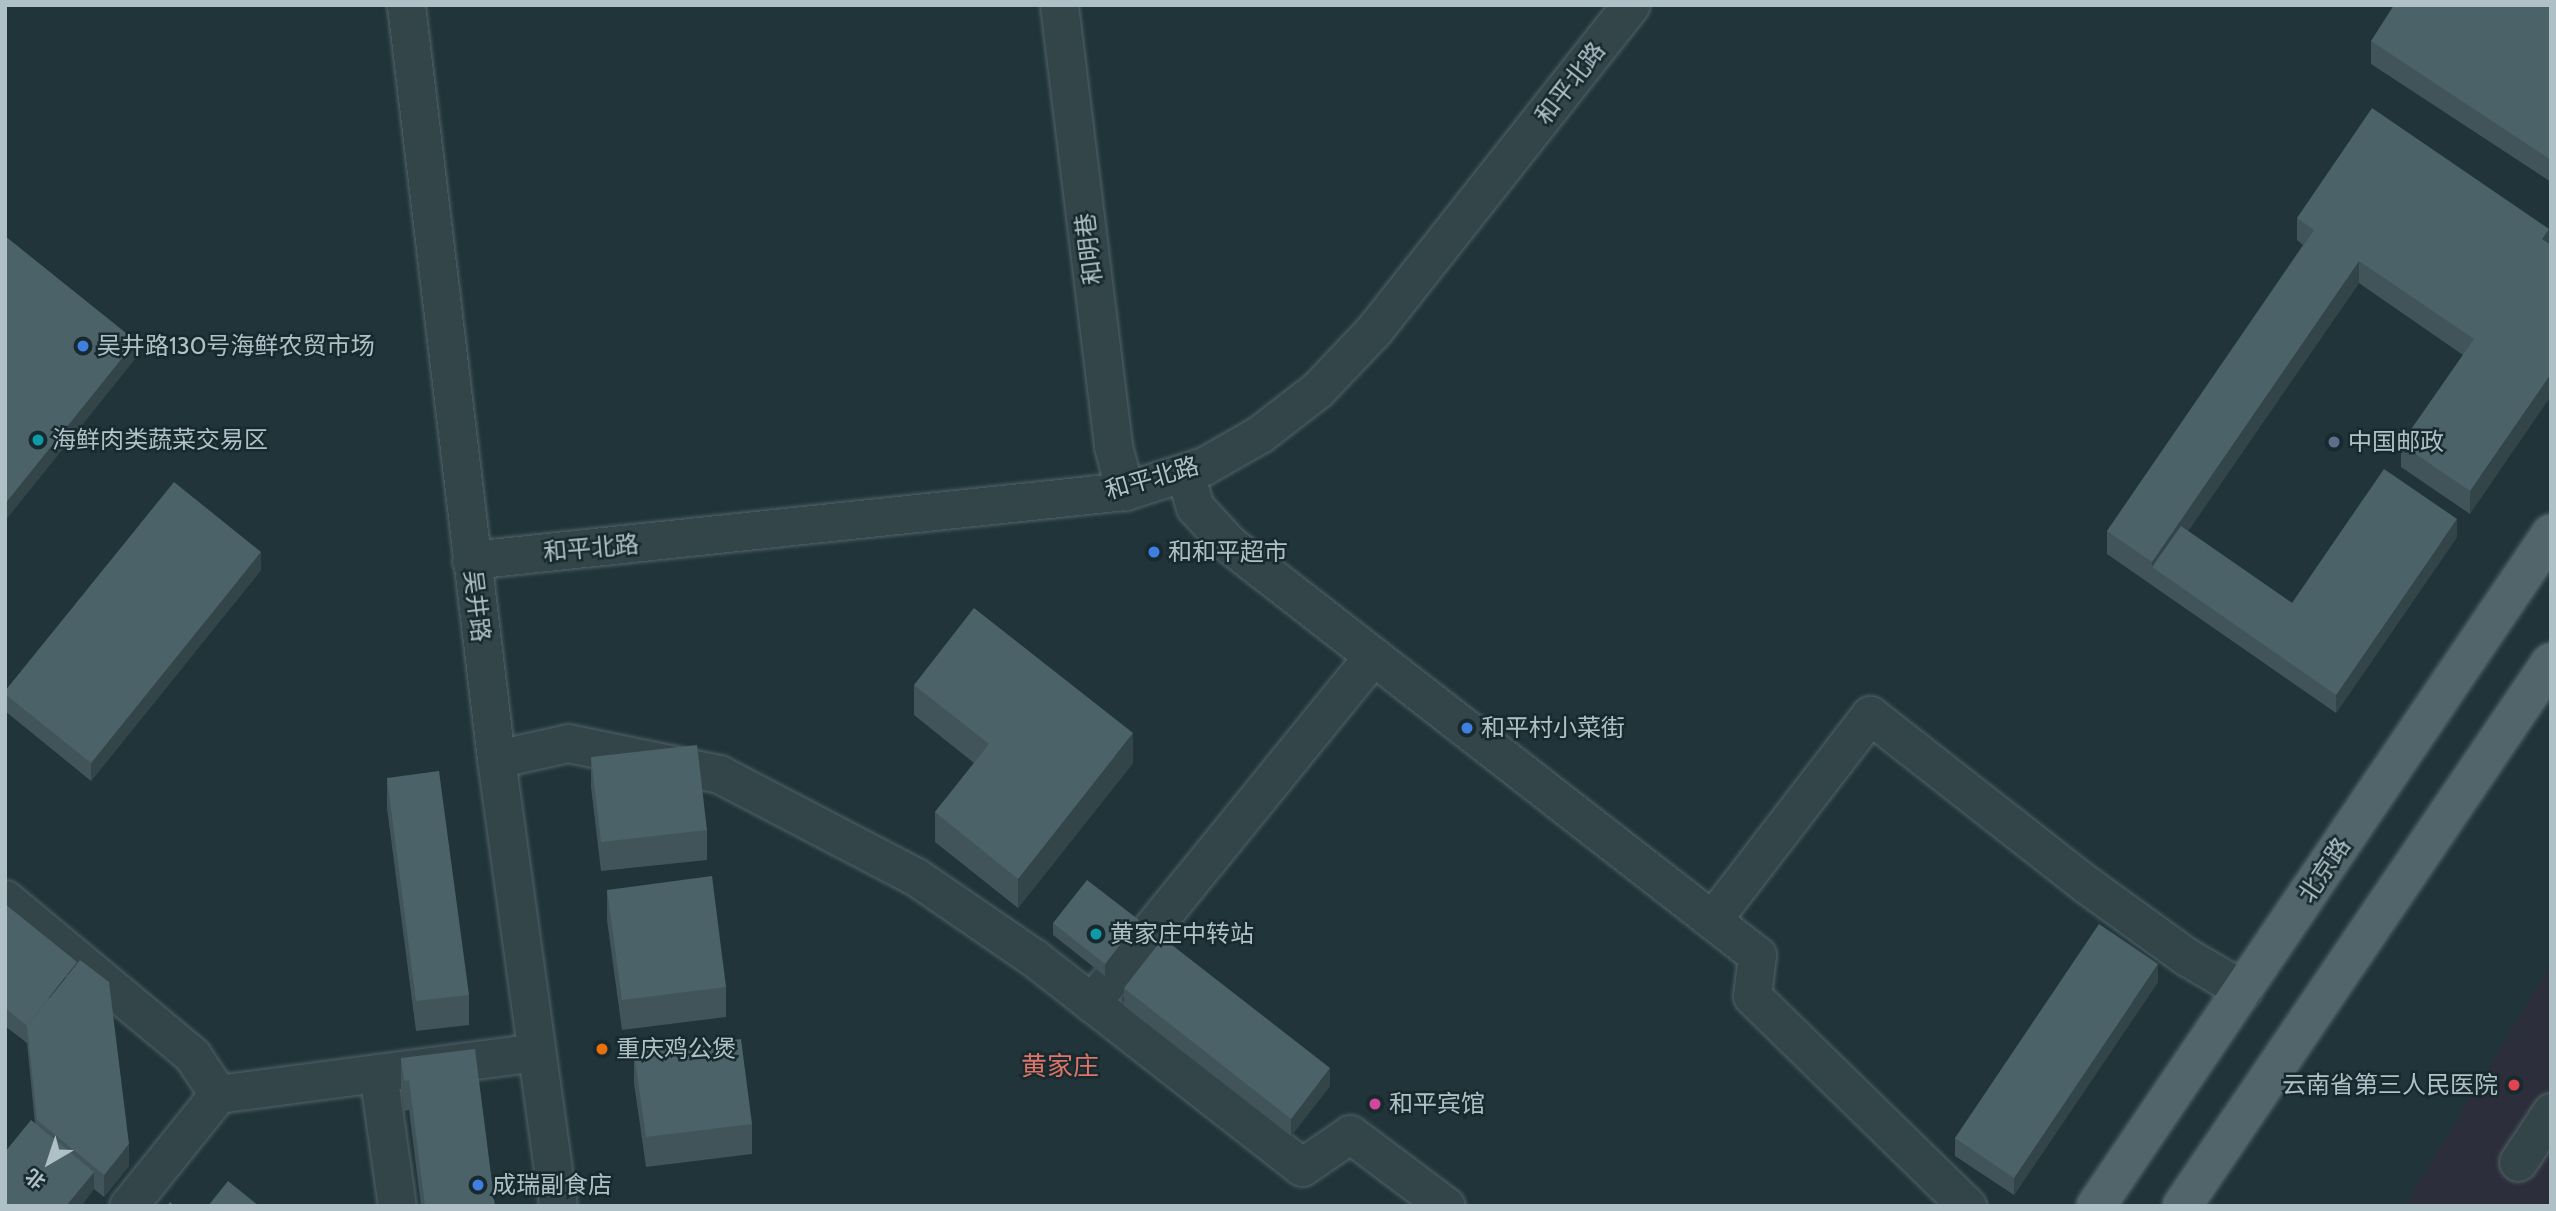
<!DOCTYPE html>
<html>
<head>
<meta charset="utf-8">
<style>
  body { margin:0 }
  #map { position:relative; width:2556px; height:1211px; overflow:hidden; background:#20343a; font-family:Cabin,"Noto Sans SC",sans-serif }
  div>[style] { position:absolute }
  .medical>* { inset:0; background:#2c2f3b }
  .roads { filter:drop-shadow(0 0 2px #526368) drop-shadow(0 0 2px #526368) }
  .minor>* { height:37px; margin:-18.5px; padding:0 18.5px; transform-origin:18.5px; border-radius:18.5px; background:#34454a }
  .major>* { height:38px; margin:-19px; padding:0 19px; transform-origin:19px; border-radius:19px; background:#52656b }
  .wall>* { inset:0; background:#40545a }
  .shaded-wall>* { inset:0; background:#34454a }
  .building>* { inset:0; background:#4b6269 }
  .dots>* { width:19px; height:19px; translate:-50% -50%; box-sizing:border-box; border:4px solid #192a2f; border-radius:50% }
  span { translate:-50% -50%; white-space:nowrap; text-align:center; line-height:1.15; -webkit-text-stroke:5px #192a2f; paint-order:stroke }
  .street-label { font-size:24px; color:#afc0c7 }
  .poi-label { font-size:24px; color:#afc0c7 }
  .left { translate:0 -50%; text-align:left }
  .right { translate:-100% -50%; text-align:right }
  .neighbourhood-label { font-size:26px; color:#dd7469 }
  .frame { position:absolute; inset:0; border:7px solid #afc0c7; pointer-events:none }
  .north { position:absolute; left:14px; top:1127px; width:70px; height:70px; -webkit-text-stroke:5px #192a2f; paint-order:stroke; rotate:219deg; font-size:19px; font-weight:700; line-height:28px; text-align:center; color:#afc0c7 }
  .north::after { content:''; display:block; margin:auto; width:24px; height:32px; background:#afc0c7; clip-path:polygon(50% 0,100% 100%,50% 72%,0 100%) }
</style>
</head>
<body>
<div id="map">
  <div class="medical">
    <i style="clip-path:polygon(2551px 964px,2551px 1206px,2405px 1206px)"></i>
  </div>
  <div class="roads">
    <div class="minor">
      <i style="left:406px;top:5px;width:759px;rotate:83.19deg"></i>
      <i style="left:496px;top:759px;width:451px;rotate:82.1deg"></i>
      <i style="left:1059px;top:5px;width:444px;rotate:83deg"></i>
      <i style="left:1113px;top:446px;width:47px;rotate:75.1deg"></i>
      <i style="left:1185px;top:473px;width:35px;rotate:74deg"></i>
      <i style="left:1195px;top:507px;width:50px;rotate:47.4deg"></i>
      <i style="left:1229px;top:544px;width:669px;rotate:37.9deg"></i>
      <i style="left:1757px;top:955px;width:41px;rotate:97deg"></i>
      <i style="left:1752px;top:996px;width:301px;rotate:44.3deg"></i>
      <i style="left:471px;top:560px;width:658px;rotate:-6.02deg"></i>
      <i style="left:1125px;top:491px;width:83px;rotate:-17.6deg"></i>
      <i style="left:1204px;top:466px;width:64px;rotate:-29.7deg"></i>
      <i style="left:1260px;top:434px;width:72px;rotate:-37.7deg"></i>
      <i style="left:1317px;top:390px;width:83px;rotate:-46.5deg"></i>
      <i style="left:1374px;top:330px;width:414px;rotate:-51.7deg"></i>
      <i style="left:496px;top:759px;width:74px;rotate:-12.5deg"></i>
      <i style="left:568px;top:743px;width:154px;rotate:11.6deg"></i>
      <i style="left:719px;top:774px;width:222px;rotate:27.6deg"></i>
      <i style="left:916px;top:877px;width:142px;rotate:34.4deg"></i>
      <i style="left:1033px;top:957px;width:341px;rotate:38deg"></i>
      <i style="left:1302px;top:1167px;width:58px;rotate:-34.5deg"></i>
      <i style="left:1350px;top:1134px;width:120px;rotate:36.9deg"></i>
      <i style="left:5px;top:899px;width:244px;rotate:39.8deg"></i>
      <i style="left:192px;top:1055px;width:47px;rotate:56.3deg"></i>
      <i style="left:1712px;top:920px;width:259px;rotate:-52.4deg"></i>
      <i style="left:1870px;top:715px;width:276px;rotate:38.1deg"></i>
      <i style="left:2087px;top:885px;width:123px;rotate:35.8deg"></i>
      <i style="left:2187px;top:957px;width:65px;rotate:30.5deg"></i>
      <i style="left:1091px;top:1003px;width:447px;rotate:-50.9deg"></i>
      <i style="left:378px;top:1073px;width:134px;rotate:81.9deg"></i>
      <i style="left:2518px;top:1162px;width:60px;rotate:-56.6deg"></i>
      <i style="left:128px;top:1206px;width:144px;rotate:-51.2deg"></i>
      <i style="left:218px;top:1094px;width:321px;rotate:-7.5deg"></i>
    </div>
    <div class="major">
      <i style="left:2096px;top:1206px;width:812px;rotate:-55.9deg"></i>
      <i style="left:2182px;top:1206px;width:657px;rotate:-55.85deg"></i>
    </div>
  </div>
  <div class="wall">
    <i style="clip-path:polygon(2551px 5px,2551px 182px,2371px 64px,2371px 41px)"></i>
    <i style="clip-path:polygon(2297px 218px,2549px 229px,2470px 514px,2401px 467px,2401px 444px,2463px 355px,2359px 283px,2188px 531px,2292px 603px,2457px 537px,2336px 713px,2107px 554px,2107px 531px,2303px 245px,2297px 240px)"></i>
    <i style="clip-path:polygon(261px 570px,91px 781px,5px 711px,5px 691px)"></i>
    <i style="clip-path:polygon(914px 685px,1133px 763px,1018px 908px,935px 842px,935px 812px,974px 763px,914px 715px)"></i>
    <i style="clip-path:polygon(591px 757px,707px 830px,707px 860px,601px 871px,591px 787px)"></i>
    <i style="clip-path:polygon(387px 778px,469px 995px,469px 1025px,416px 1031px,387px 808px)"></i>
    <i style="clip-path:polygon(607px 890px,726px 987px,726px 1017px,622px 1030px,607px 920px)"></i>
    <i style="clip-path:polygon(5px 904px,129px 1166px,104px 1197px,94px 1189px,81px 1206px,5px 1206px,35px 1124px,27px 1043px,5px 1026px)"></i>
    <i style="clip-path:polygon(1053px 923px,1139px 932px,1105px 976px,1053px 935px)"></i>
    <i style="clip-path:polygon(2158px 982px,2014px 1195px,1955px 1156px,1955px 1138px)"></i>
    <i style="clip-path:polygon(1124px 988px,1330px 1086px,1291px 1136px,1124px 1006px)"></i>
    <i style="clip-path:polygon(634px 1053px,752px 1124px,752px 1154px,646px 1167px,634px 1083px)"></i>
    <i style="clip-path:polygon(401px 1058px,495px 1206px,421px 1206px,409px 1110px,404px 1111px,401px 1088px)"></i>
  </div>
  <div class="shaded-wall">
    <i style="clip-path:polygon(2549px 229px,2549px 252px,2542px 239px)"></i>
    <i style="clip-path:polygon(2359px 261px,2359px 283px,2160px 572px,2152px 567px,2152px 562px)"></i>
    <i style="clip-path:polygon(136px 341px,136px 358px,5px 521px,5px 504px)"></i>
    <i style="clip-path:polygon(2551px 374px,2551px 396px,2470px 514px,2470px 491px)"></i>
    <i style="clip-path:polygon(2457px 519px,2457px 537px,2336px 713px,2336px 695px)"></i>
    <i style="clip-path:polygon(261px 552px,261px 570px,91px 781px,91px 763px)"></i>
    <i style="clip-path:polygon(1133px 733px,1133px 763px,1018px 908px,1018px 879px)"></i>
    <i style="clip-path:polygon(1139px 920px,1139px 932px,1105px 976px,1105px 964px)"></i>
    <i style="clip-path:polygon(2158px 964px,2158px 982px,2014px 1195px,2014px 1178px)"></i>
    <i style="clip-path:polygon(1330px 1068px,1330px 1086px,1291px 1136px,1291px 1119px)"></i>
    <i style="clip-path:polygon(129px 1144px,129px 1166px,104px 1197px,104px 1175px)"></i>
    <i style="clip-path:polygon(94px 1172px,94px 1189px,81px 1206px,66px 1206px)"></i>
  </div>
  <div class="building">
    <i style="clip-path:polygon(2394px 5px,2551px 5px,2551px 160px,2371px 41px)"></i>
    <i style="clip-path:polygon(2372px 108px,2549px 229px,2542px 239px,2551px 245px,2551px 374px,2470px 491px,2401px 444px,2474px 339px,2359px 261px,2152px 562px,2107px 531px,2314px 230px,2297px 218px)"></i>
    <i style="clip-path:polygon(5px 236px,136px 341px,5px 504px)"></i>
    <i style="clip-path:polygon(2384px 469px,2457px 519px,2336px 695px,2152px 567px,2181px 526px,2292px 603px)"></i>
    <i style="clip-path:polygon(174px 482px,261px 552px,91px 763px,5px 694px,5px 691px)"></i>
    <i style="clip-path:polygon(974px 608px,1133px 733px,1018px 879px,935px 812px,989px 744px,914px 685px)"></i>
    <i style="clip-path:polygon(697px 745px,707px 830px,601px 842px,591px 757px)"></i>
    <i style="clip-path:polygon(439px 771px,469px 995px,416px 1001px,387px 778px)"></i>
    <i style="clip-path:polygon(712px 876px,726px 987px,622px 1000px,607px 890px)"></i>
    <i style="clip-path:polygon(1087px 880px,1139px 920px,1105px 964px,1053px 923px)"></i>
    <i style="clip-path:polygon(5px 904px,77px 962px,27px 1026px,5px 1008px)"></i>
    <i style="clip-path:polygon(2099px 924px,2158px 964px,2014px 1178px,1955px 1138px)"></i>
    <i style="clip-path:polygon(1163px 938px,1330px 1068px,1291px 1119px,1124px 988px)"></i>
    <i style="clip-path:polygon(80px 960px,109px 982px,129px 1144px,104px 1175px,37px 1120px,27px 1026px)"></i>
    <i style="clip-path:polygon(741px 1039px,752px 1124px,646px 1137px,634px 1053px)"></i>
    <i style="clip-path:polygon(475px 1049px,495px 1206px,425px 1206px,409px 1080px,404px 1081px,401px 1058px)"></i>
    <i style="clip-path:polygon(31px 1120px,94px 1172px,66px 1206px,5px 1206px,5px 1152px)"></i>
    <i style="clip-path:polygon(228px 1181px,259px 1206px,208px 1206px)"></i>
    <i style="clip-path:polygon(170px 1202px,175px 1206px,167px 1206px)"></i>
    <i style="clip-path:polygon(706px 1204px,707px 1206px,689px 1206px)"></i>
  </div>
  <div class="dots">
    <i style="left:83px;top:346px;background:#3f7fe0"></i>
    <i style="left:38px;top:440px;background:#0f9aa8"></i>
    <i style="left:2334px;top:442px;background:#5c6f8a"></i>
    <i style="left:1154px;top:552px;background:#3f7fe0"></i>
    <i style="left:1467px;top:728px;background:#3f7fe0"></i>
    <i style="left:1096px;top:934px;background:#0f9aa8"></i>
    <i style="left:602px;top:1049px;background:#e8710a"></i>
    <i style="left:2514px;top:1085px;background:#e0444e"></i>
    <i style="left:1375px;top:1104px;background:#d1479c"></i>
    <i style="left:478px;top:1185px;background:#3f7fe0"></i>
  </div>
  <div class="street-label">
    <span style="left:1570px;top:83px;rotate:-52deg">和平北路</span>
    <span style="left:1089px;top:249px;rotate:-97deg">和明巷</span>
    <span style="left:1152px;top:478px;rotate:-16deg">和平北路</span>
    <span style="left:591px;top:548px;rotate:-5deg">和平北路</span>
    <span style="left:477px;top:606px;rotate:83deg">吴井路</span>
    <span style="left:2324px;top:870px;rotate:-56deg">北京路</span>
  </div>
  <div class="poi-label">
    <span class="left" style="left:97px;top:346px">吴井路130号海鲜农贸市场</span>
    <span class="left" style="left:52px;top:440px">海鲜肉类蔬菜交易区</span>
    <span class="left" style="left:2348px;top:442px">中国邮政</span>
    <span class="left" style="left:1168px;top:552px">和和平超市</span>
    <span class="left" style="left:1481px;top:728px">和平村小菜街</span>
    <span class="left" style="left:1110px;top:934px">黄家庄中转站</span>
    <span class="left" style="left:616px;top:1049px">重庆鸡公煲</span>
    <span class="right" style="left:2498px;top:1085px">云南省第三人民医院</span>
    <span class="left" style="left:1389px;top:1104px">和平宾馆</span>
    <span class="left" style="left:492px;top:1185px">成瑞副食店</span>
  </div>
  <div class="neighbourhood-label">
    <span style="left:1060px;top:1067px">黄家庄</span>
  </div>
  <div class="frame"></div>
  <div class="north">北</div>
</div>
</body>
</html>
